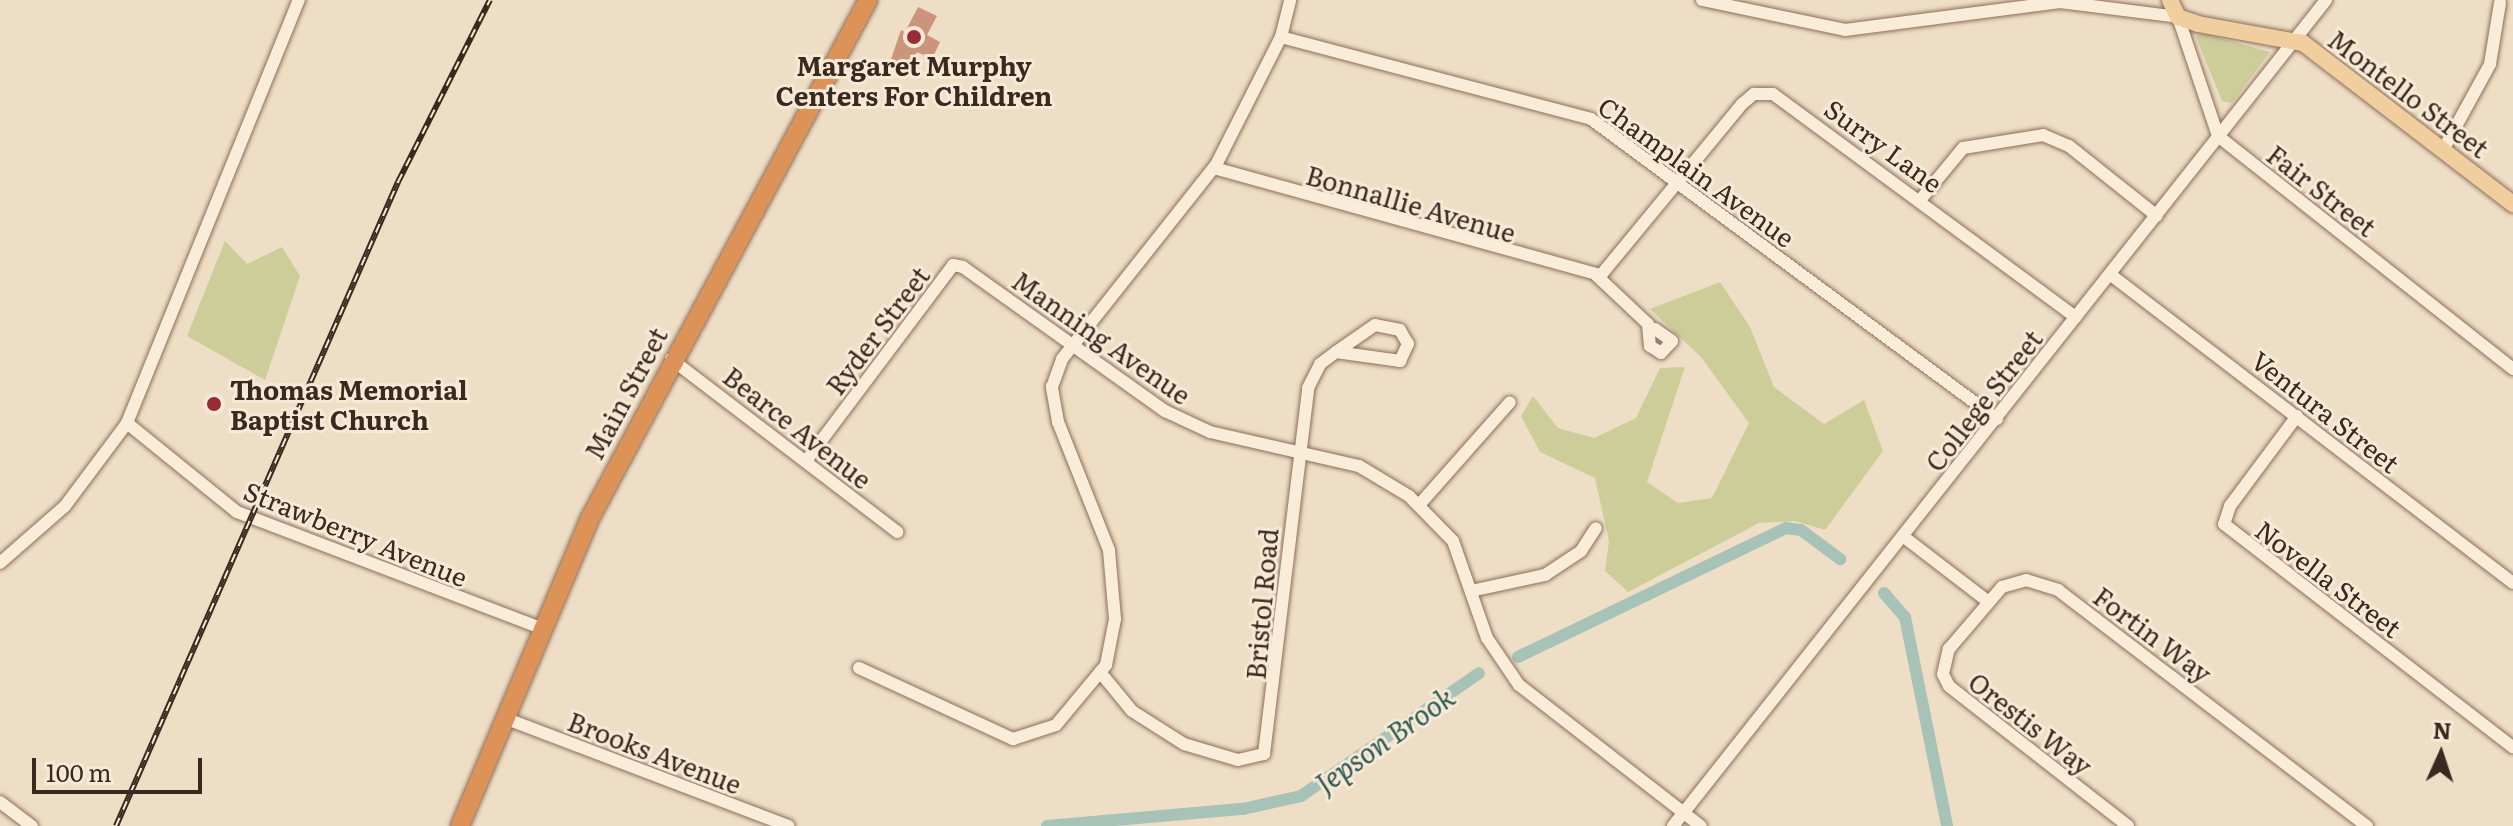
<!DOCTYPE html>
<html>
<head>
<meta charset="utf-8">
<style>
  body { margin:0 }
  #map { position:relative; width:2513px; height:826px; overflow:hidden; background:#efdec6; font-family:Literata,serif }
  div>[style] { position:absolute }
  .green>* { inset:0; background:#cdcd99 }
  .canal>* { height:12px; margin:-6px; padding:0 6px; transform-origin:6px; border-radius:6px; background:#a7c2b7 }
  .building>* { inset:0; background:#cd947c }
  .roads { filter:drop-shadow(0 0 2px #8a6f5b) drop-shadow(0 0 2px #8a6f5b) }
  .minor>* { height:12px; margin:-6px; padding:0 6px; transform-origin:6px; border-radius:6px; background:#f9ecd9 }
  .major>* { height:16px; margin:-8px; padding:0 8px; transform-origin:8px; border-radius:8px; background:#f1ce9e }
  .highway>* { height:18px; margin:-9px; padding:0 9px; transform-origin:9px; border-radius:9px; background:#dd9357 }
  .rail>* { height:6px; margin-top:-3px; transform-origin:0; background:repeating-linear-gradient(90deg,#f6e9d6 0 9px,#3a291f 0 18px); box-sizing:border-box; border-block:2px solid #3a291f }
  .dots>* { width:22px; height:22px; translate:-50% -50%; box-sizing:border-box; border:4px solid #f6e9d6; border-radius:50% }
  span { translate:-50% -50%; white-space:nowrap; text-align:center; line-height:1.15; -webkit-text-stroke:6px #f6e9d6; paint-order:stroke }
  .poi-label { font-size:26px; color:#3a291f; font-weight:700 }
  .left { translate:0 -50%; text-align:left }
  .street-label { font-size:26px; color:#3a291f }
  .water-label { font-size:28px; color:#2e5a52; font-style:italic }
  .north { position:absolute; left:2401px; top:714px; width:80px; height:80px; -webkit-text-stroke:6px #f6e9d6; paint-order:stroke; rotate:3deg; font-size:22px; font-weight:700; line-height:32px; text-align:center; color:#3a291f }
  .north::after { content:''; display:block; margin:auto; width:28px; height:36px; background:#3a291f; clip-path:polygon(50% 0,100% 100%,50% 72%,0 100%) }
  .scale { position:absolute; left:32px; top:758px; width:170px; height:36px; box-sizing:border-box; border:4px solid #3a291f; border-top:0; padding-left:10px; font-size:24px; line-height:28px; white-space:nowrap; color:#3a291f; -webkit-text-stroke:6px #f6e9d6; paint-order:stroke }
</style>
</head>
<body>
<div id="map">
  <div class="green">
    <i style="clip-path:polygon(2202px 33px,2270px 52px,2232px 103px,2222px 101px,2196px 37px)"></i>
    <i style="clip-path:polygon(225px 241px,247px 264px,282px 247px,300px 276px,265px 380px,187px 336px)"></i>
    <i style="clip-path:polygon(1720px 282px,1750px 327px,1774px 387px,1824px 424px,1864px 400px,1883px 451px,1825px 530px,1795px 521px,1759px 523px,1628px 592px,1605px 571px,1609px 541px,1595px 478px,1540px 452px,1521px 416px,1533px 396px,1558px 428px,1594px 438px,1636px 418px,1660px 368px,1685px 367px,1647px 482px,1678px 503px,1712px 498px,1749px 423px,1701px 357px,1650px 309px)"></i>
  </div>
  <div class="canal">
    <i style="left:1884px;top:593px;width:32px;rotate:49deg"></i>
    <i style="left:1905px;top:617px;width:213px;rotate:78.6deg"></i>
    <i style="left:1518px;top:657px;width:297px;rotate:-25.7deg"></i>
    <i style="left:1786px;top:528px;width:15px;rotate:8deg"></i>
    <i style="left:1801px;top:530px;width:49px;rotate:36.6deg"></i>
    <i style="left:1047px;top:826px;width:197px;rotate:-5deg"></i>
    <i style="left:1243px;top:809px;width:59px;rotate:-12.6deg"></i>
    <i style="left:1301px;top:796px;width:216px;rotate:-34.6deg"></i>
  </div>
  <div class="building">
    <i style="clip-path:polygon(918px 7px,937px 16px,927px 35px,940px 42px,932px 59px,917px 52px,909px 68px,891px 59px,901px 30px,905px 32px)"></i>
  </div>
  <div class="roads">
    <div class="minor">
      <i style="left:1702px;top:0;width:146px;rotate:11.8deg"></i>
      <i style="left:1845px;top:30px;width:217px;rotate:-7.4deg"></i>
      <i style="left:2060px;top:2px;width:119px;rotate:7.2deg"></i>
      <i style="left:2178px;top:17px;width:126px;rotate:71.4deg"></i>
      <i style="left:2218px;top:136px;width:376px;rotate:38.3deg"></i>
      <i style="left:1281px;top:37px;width:321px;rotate:14.8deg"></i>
      <i style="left:1591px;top:119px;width:505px;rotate:36.46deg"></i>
      <i style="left:2443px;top:150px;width:98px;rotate:-61.3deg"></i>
      <i style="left:2490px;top:64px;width:62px;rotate:-80.7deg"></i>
      <i style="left:1214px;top:168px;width:402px;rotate:15.5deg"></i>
      <i style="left:1601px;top:275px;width:222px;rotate:-50.5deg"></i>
      <i style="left:1742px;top:104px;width:16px;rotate:-40deg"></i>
      <i style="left:1754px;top:94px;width:19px"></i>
      <i style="left:1773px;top:94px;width:376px;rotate:36.4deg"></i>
      <i style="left:1921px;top:199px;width:66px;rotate:-50.5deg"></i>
      <i style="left:1963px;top:148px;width:81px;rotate:-9.2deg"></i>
      <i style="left:2043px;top:135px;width:28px;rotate:23deg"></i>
      <i style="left:2069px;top:146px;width:112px;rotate:38.5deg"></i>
      <i style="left:2111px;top:275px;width:506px;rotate:37.46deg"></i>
      <i style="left:1597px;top:276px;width:70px;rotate:43.3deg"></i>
      <i style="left:1648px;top:324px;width:22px;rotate:85deg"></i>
      <i style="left:1650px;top:346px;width:13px;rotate:32deg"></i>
      <i style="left:1661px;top:353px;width:16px;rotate:-47deg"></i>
      <i style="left:1672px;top:341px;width:21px;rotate:-145deg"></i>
      <i style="left:671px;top:359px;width:285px;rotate:37.4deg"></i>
      <i style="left:2297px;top:416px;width:112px;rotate:126.7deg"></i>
      <i style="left:2230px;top:506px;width:19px;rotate:108deg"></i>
      <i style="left:2224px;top:524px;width:365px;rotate:37.7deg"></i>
      <i style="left:127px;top:423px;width:141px;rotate:39deg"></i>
      <i style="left:237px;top:512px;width:329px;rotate:20.9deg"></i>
      <i style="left:806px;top:461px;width:245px;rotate:-53.1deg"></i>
      <i style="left:953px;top:265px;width:10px;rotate:11deg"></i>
      <i style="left:963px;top:267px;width:248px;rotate:35.5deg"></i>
      <i style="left:1165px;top:411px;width:50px;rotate:25deg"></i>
      <i style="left:1210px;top:432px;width:153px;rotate:12.9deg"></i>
      <i style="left:1359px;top:466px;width:58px;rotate:31deg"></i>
      <i style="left:1409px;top:496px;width:63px;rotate:45.6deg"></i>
      <i style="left:1453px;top:541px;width:103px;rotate:70.7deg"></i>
      <i style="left:1487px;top:638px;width:57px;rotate:55.8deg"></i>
      <i style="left:1519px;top:685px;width:230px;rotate:37.8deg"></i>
      <i style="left:1419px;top:505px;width:137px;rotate:-48.5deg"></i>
      <i style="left:1904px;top:537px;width:103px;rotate:37.5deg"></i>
      <i style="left:0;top:563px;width:86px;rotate:-41.2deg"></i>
      <i style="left:65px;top:506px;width:104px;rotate:-53.2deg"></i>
      <i style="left:127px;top:423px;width:457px;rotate:-67.9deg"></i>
      <i style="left:1471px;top:591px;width:76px;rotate:-12.2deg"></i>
      <i style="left:1545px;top:575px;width:43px;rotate:-33.7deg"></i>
      <i style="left:1581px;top:551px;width:27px;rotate:-57deg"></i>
      <i style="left:859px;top:668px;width:170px;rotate:24.8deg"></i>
      <i style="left:1013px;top:739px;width:45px;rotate:-18deg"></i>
      <i style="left:1056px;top:725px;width:78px;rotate:-50.2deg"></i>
      <i style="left:1106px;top:665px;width:47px;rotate:-78.9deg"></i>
      <i style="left:1115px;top:619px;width:69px;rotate:-95deg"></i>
      <i style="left:1109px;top:550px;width:138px;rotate:-111.7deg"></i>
      <i style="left:1058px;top:422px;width:36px;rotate:-100deg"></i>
      <i style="left:1052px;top:387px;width:30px;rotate:-70deg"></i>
      <i style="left:1062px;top:359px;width:248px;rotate:-51.6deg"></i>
      <i style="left:1216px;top:165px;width:144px;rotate:-63.1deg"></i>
      <i style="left:1281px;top:37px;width:38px;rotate:-76deg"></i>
      <i style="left:1100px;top:672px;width:50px;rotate:50.6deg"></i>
      <i style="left:1132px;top:711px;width:62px;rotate:32.4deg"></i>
      <i style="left:1184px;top:744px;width:56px;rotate:16.5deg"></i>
      <i style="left:1238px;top:760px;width:27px;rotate:-13deg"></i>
      <i style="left:1264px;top:754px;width:369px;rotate:-83.1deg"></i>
      <i style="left:1308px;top:388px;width:27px;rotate:-63deg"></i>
      <i style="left:1320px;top:364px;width:20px;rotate:-37deg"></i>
      <i style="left:1336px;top:352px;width:65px;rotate:8deg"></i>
      <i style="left:1400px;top:361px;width:19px;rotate:-65deg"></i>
      <i style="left:1408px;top:344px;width:16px;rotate:-120deg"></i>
      <i style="left:1400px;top:330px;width:25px;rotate:-169deg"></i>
      <i style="left:1375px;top:325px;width:47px;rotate:145.3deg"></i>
      <i style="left:507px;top:719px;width:301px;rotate:20.8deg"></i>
      <i style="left:0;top:802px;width:40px;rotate:37deg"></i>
      <i style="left:1673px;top:826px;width:1053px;rotate:-51.67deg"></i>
      <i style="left:2128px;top:826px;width:227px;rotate:-142deg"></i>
      <i style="left:1949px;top:686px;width:13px;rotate:-117deg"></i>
      <i style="left:1943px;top:674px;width:26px;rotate:-77deg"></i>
      <i style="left:1949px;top:649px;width:82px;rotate:-49.5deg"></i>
      <i style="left:2002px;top:587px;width:25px;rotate:-16deg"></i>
      <i style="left:2026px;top:580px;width:34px;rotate:17deg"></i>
      <i style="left:2058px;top:590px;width:389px;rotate:37.4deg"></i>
    </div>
    <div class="major">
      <i style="left:2170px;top:0;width:19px;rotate:65deg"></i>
      <i style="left:2178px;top:17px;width:21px;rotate:19deg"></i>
      <i style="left:2198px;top:24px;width:107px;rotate:10.3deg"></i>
      <i style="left:2303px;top:43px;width:265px;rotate:37.5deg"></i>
    </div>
    <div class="highway">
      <i style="left:460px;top:826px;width:332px;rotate:-67.1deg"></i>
      <i style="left:589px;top:520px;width:590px;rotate:-61.78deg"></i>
    </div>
  </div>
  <div class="rail">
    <i style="left:116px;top:826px;width:703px;rotate:-66.35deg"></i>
    <i style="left:398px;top:182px;width:204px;rotate:-63.2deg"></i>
  </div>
  <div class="dots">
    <i style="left:914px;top:37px;background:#992b38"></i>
    <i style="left:214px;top:404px;background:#992b38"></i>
  </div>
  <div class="poi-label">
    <span style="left:914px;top:80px">Margaret Murphy<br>Centers For Children</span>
    <span class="left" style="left:230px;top:404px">Thomas Memorial<br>Baptist Church</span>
  </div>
  <div class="street-label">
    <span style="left:2409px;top:93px;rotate:37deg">Montello Street</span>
    <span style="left:1884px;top:145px;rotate:36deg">Surry Lane</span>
    <span style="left:1697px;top:171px;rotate:36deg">Champlain Avenue</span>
    <span style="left:2322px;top:190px;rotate:38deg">Fair Street</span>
    <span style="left:1411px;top:203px;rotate:16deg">Bonnallie Avenue</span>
    <span style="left:877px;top:330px;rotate:-53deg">Ryder Street</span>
    <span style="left:1102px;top:337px;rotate:35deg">Manning Avenue</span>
    <span style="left:625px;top:393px;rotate:-62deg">Main Street</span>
    <span style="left:1983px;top:400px;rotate:-52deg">College Street</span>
    <span style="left:2326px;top:411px;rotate:38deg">Ventura Street</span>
    <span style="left:798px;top:427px;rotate:38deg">Bearce Avenue</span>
    <span style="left:356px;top:533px;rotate:22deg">Strawberry Avenue</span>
    <span style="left:2329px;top:578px;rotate:37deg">Novella Street</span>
    <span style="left:1261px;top:604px;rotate:-85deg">Bristol Road</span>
    <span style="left:2153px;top:634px;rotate:37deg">Fortin Way</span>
    <span style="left:2031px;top:723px;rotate:38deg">Orestis Way</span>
    <span style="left:655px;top:752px;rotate:21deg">Brooks Avenue</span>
  </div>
  <div class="water-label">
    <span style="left:1384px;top:739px;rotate:-35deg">Jepson Brook</span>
  </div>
  <div class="north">N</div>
  <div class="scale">100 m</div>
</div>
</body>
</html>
